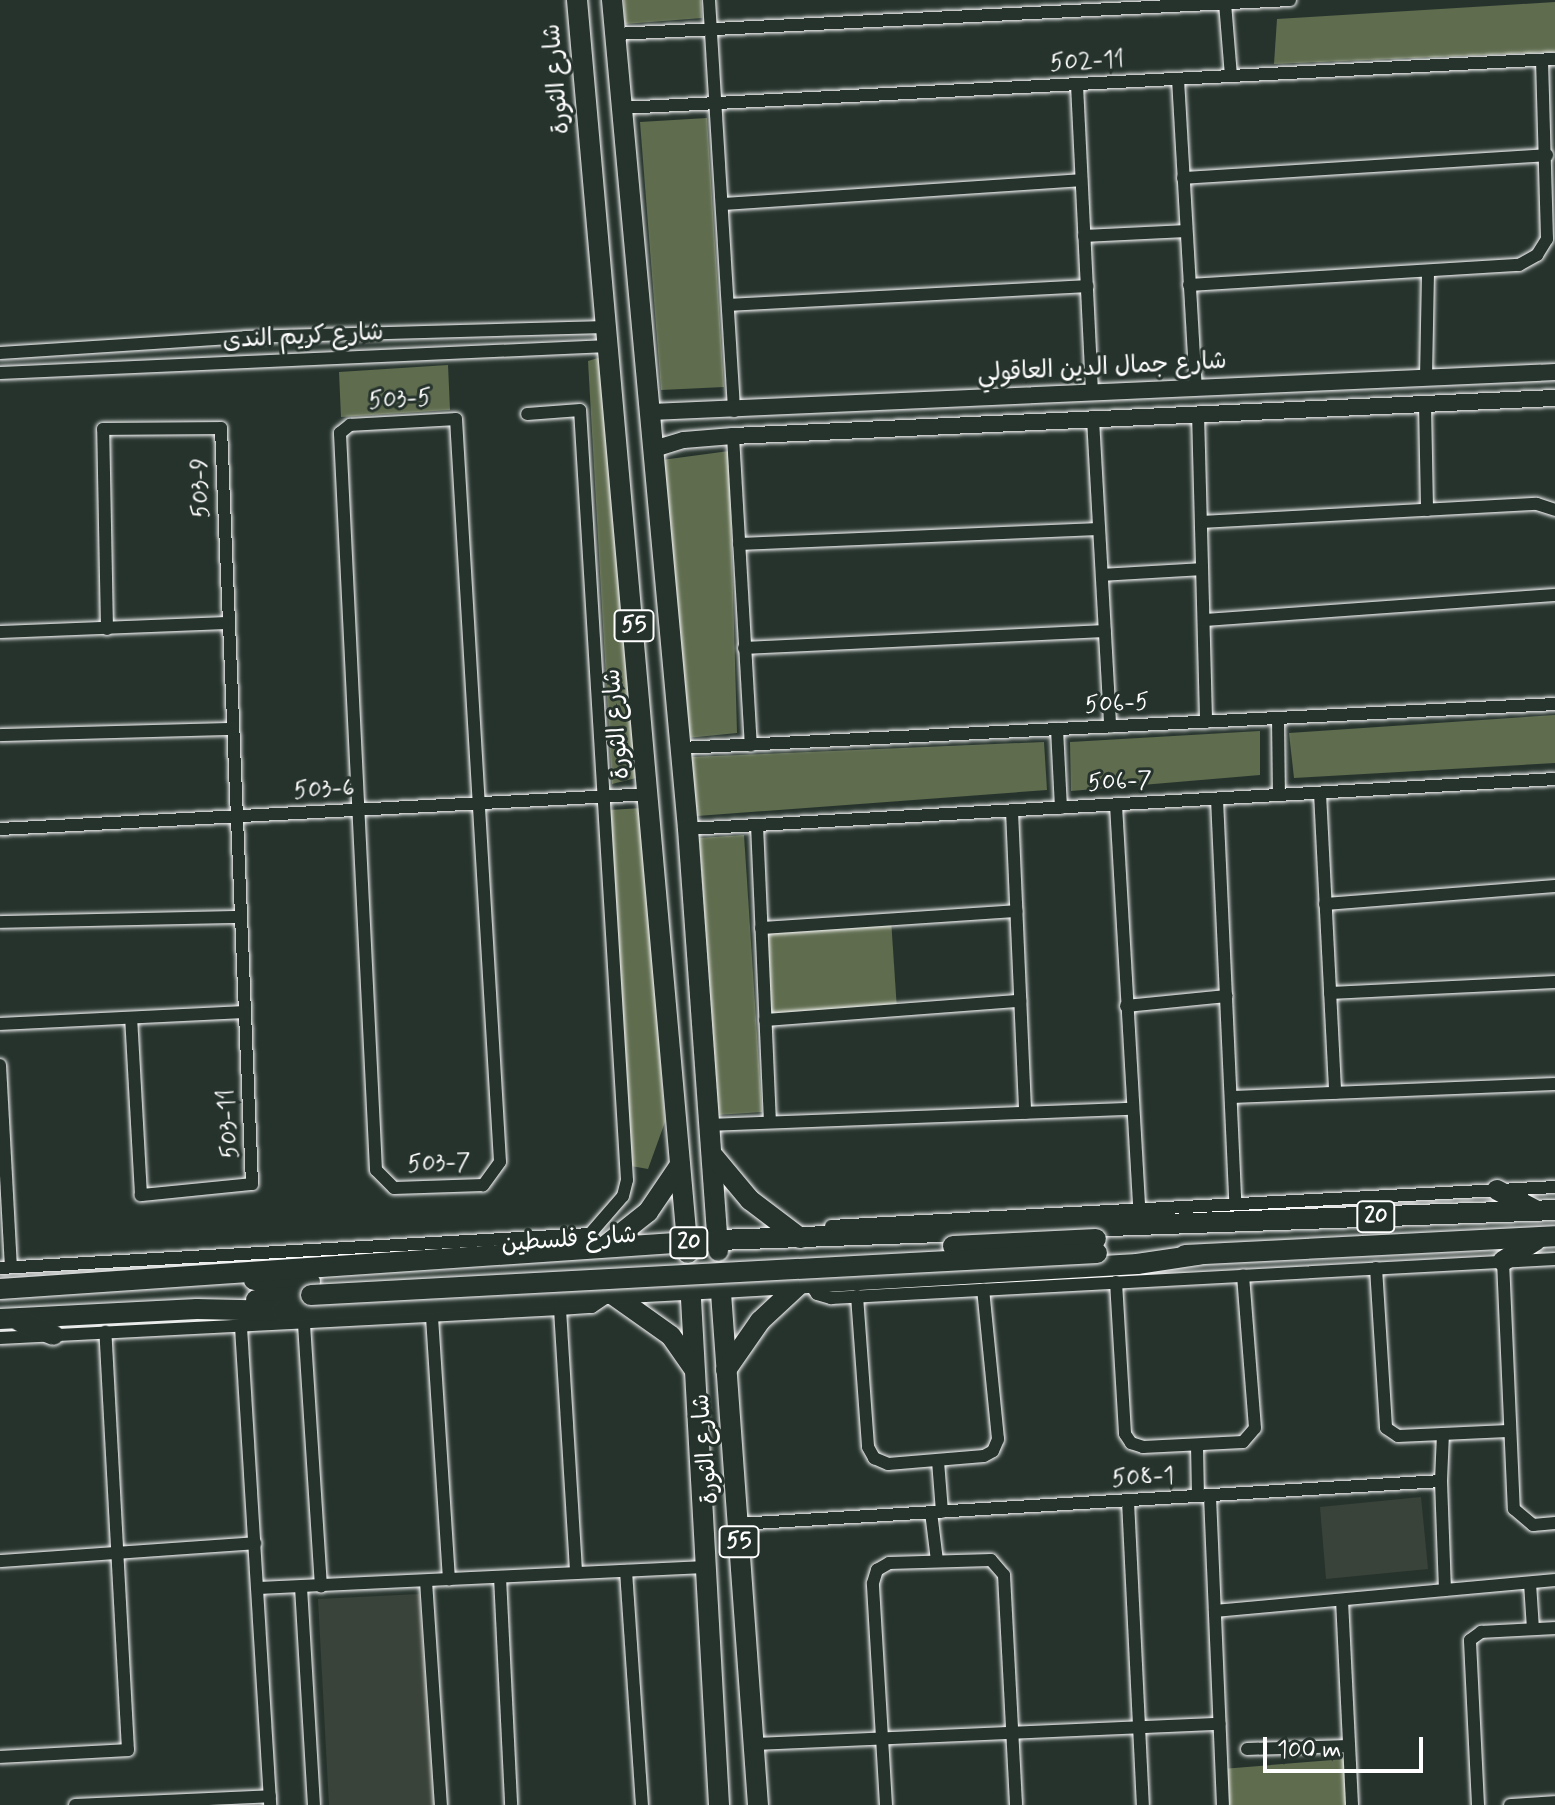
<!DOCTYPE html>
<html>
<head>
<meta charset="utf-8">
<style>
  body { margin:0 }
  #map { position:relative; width:1555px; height:1805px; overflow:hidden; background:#26332d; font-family:Mynerve,"Playpen Sans Arabic",sans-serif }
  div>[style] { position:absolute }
  .built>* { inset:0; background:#3a4339 }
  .green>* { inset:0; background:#5f6c4e }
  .roads { filter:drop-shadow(0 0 2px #fff) drop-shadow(0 0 2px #fff) }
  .minor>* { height:12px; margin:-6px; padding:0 6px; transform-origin:6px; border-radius:6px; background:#26332d }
  .tertiary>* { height:16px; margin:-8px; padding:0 8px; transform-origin:8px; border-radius:8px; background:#26332d }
  .primary>* { height:20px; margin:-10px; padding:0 10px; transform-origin:10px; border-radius:10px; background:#26332d }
  .bridges { filter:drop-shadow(0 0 2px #fff) drop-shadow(0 0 2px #fff) }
  .primary-bridge>* { height:20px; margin:-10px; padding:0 10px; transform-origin:10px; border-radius:10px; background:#26332d }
  span { translate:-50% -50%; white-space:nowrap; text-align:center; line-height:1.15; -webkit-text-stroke:6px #26332d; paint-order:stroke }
  .shield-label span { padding:2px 6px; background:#26332d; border:2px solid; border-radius:6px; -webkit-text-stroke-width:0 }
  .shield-label { font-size:22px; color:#fff; font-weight:700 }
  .street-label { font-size:24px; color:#fff }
  .scale { position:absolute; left:1263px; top:1737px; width:160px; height:36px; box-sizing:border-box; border:4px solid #fff; border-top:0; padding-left:10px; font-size:24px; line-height:28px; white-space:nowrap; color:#fff; -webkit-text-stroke:6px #26332d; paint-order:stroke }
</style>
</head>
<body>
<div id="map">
  <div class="built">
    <i style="clip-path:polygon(1421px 1497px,1428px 1569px,1326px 1579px,1320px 1507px)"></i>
    <i style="clip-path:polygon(419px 1594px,434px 1805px,329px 1805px,318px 1599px)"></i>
  </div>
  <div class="green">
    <i style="clip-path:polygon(624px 0,701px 0,702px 18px,625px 24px)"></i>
    <i style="clip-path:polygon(1555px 2px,1555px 52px,1274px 64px,1277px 19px)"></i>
    <i style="clip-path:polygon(707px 118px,724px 387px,661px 390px,640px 122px)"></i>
    <i style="clip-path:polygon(601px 357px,636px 778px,612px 784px,588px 361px)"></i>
    <i style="clip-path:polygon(448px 365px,450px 410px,341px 417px,339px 372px)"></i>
    <i style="clip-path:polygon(729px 451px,737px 733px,687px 738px,662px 460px)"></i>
    <i style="clip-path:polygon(1555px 715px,1555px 763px,1294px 778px,1289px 733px)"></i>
    <i style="clip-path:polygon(1260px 731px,1260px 775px,1071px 791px,1070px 742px)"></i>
    <i style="clip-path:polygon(1044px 742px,1047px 790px,697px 816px,691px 757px)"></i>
    <i style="clip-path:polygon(642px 808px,665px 1122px,648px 1169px,631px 1166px,609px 810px)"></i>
    <i style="clip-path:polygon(744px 835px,762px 1112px,717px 1115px,699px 838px)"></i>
    <i style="clip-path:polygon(891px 919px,897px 1010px,765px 1020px,761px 928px)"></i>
    <i style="clip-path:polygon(1345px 1759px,1349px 1805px,1223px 1805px,1222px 1769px)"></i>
  </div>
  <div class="roads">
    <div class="minor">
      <i style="left:709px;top:0;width:412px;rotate:86.5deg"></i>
      <i style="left:1225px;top:3px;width:73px;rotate:85.3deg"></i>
      <i style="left:616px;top:34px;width:675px;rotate:-2.89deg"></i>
      <i style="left:1178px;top:79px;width:310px;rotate:86.7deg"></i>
      <i style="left:1077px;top:85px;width:307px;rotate:87.2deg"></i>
      <i style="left:622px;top:108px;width:934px;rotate:-3.01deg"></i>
      <i style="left:1183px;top:178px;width:365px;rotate:-3.6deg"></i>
      <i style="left:722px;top:204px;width:360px;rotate:-3.8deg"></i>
      <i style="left:1084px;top:236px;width:102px;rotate:-2.8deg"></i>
      <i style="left:1189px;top:285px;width:331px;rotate:-3.5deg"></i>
      <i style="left:1519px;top:265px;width:21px;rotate:-29deg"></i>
      <i style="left:1537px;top:255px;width:19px;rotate:-58deg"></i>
      <i style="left:1547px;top:239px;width:179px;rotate:-91.6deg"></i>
      <i style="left:728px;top:305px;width:360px;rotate:-3deg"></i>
      <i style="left:0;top:353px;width:246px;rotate:-3.7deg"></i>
      <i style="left:245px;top:337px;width:361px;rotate:-1.6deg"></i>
      <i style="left:0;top:373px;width:609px;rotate:-2.54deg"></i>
      <i style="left:1426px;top:377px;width:105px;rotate:-88.9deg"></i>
      <i style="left:1425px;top:404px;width:106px;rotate:88.9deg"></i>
      <i style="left:1198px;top:413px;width:309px;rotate:88.5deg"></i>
      <i style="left:456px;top:419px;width:744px;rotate:86.61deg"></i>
      <i style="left:500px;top:1162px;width:29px;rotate:126deg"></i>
      <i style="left:483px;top:1185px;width:89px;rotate:178.1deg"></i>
      <i style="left:394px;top:1188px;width:25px;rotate:-135deg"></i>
      <i style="left:376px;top:1170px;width:738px;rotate:-92.8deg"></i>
      <i style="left:340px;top:433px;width:13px;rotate:-39deg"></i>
      <i style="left:350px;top:425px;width:106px;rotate:-3.2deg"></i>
      <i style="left:1093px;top:419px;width:308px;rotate:86.8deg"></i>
      <i style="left:733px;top:436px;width:310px;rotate:86.7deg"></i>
      <i style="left:1201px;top:522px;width:336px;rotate:-3.1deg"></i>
      <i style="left:1537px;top:504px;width:19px;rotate:18deg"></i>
      <i style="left:739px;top:544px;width:360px;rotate:-2.4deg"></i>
      <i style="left:1102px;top:575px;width:100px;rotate:-3.4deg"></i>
      <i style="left:1204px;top:620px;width:352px;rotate:-4.1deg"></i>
      <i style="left:107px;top:629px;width:200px;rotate:-91.1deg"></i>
      <i style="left:103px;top:429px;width:118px;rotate:-0.5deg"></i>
      <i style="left:221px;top:428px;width:757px;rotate:87.65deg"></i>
      <i style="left:252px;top:1184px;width:112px;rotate:174.3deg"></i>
      <i style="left:141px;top:1195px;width:177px;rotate:-93.2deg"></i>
      <i style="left:0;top:632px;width:227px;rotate:-2.3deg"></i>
      <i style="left:744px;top:648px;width:361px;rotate:-2.7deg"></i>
      <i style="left:1278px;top:718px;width:77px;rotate:89.3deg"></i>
      <i style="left:1057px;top:729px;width:79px;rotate:87.1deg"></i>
      <i style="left:0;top:735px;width:231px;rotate:-1.5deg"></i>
      <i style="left:681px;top:748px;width:875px;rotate:-2.88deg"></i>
      <i style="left:1320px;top:793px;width:300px;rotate:87.1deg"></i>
      <i style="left:1217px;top:799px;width:404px;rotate:87.4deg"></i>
      <i style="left:1116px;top:805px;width:404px;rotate:86.7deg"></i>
      <i style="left:1012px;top:811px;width:302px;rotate:87.5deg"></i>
      <i style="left:757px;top:825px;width:297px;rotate:87.5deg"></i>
      <i style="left:0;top:829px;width:651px;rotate:-3.08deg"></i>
      <i style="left:688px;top:829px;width:868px;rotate:-3.3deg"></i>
      <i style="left:1325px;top:904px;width:231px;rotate:-4.5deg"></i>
      <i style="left:0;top:922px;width:239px;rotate:-1.2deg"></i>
      <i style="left:761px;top:928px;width:256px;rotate:-3.8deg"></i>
      <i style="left:1330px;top:993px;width:225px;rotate:-2.8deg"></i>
      <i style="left:1126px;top:1006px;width:101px;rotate:-5.7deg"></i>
      <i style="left:765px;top:1020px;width:256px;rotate:-4.3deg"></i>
      <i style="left:0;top:1024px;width:244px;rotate:-2.8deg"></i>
      <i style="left:0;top:1065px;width:202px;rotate:86.9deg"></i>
      <i style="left:1232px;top:1097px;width:323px;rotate:-2.3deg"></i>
      <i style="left:707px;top:1125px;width:425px;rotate:-2.2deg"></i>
      <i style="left:831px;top:1226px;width:725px;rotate:-3.08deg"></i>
      <i style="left:1503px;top:1261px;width:248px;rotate:87.5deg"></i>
      <i style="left:1514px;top:1509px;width:25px;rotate:40deg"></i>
      <i style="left:1533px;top:1525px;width:22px;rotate:-5deg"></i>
      <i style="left:0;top:1268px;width:591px;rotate:-3.3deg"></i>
      <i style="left:590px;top:1234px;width:50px;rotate:-49deg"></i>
      <i style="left:623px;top:1196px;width:16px;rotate:-76deg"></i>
      <i style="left:627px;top:1180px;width:771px;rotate:-93.49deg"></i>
      <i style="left:580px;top:410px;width:53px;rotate:175.7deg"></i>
      <i style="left:1376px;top:1268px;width:160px;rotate:86.4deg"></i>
      <i style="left:1386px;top:1428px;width:14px;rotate:34deg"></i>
      <i style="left:1398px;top:1436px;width:110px;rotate:-2.6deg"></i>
      <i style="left:807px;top:1280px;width:17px;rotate:54deg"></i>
      <i style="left:817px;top:1294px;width:15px;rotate:16deg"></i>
      <i style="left:831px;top:1298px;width:725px;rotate:-3.08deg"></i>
      <i style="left:1116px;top:1282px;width:152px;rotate:86.6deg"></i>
      <i style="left:1125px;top:1434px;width:11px;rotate:56deg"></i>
      <i style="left:1131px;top:1443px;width:13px;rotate:18deg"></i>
      <i style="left:1143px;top:1447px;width:100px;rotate:-2.9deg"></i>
      <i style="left:1243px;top:1442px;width:18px;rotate:-49deg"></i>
      <i style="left:1255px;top:1428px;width:153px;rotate:-94.5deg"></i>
      <i style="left:857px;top:1296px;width:151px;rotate:85.8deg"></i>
      <i style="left:868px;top:1447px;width:13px;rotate:61deg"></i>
      <i style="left:874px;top:1458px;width:15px;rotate:23deg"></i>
      <i style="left:888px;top:1464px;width:96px;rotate:-4.8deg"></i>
      <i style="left:984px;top:1456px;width:10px;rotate:-29deg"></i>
      <i style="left:993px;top:1451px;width:13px;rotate:-67deg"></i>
      <i style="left:998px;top:1439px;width:150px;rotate:-95.7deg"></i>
      <i style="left:560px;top:1309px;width:264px;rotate:86.5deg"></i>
      <i style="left:432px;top:1317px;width:263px;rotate:86.3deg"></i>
      <i style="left:304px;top:1324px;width:263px;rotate:86.3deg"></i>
      <i style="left:241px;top:1327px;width:479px;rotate:86.5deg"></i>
      <i style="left:0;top:1338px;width:561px;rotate:-2.96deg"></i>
      <i style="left:560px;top:1309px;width:32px;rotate:-4deg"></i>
      <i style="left:592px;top:1307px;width:23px;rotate:-34deg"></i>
      <i style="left:1197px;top:1445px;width:51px;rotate:88.9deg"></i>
      <i style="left:938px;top:1461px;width:51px;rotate:85.5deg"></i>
      <i style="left:1441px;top:1481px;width:47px;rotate:-87.6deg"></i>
      <i style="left:1210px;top:1496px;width:309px;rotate:87.6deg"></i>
      <i style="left:1128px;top:1501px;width:304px;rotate:87.2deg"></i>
      <i style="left:931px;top:1512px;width:49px;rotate:83deg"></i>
      <i style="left:738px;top:1524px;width:704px;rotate:-3.5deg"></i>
      <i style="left:1441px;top:1481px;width:109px;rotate:87.9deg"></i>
      <i style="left:0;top:1561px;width:256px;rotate:-4deg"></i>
      <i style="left:626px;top:1571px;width:235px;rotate:86.1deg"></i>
      <i style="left:500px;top:1577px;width:228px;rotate:87.2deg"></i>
      <i style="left:426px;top:1581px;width:225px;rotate:86.2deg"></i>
      <i style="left:1530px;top:1583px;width:46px;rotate:86.3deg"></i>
      <i style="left:301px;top:1587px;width:218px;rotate:86.6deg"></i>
      <i style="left:259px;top:1588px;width:446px;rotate:-2.7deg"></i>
      <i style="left:1342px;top:1600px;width:205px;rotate:87.2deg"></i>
      <i style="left:1215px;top:1611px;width:341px;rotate:-5.2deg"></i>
      <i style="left:755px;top:1744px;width:465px;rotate:-2.5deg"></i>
      <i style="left:1247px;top:1749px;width:102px;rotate:-1.7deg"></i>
      <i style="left:0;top:1757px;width:128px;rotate:-3.1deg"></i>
      <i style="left:128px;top:1750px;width:419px;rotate:-93.1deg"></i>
      <i style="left:75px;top:1805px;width:195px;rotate:-2.6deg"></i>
      <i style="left:886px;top:1805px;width:222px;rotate:-93.4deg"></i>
      <i style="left:873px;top:1583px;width:14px;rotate:-73deg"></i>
      <i style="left:877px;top:1570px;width:14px;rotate:-30deg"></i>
      <i style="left:889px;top:1563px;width:102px;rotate:-1.7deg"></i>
      <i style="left:991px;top:1560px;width:20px;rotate:49deg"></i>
      <i style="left:1004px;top:1575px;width:230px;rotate:87deg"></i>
      <i style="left:1478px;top:1805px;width:165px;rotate:-92.8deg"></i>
      <i style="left:1470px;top:1640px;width:14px;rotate:-36deg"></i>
      <i style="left:1481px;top:1632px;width:74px;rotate:-3.1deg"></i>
      <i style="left:1510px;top:1805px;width:45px;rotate:-3.8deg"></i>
    </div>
    <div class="tertiary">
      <i style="left:651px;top:412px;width:905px;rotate:-2.53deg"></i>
      <i style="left:654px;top:449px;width:31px;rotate:-17deg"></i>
      <i style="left:684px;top:440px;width:49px;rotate:-4.7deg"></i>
      <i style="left:733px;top:436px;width:823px;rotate:-2.65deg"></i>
    </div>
    <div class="primary">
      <i style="left:577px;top:0;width:1258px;rotate:84.94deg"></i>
      <i style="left:612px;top:0;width:832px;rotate:84.76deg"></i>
      <i style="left:688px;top:829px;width:423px;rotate:85.9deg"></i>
      <i style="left:714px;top:1157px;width:56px;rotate:50.1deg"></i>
      <i style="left:750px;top:1200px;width:63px;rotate:37.2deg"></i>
      <i style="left:1497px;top:1190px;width:45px;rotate:27.7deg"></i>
      <i style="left:605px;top:1246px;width:55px;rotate:-38.3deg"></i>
      <i style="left:648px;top:1212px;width:57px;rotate:-55.8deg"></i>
      <i style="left:1185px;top:1255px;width:370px;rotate:-2.9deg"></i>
      <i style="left:1503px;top:1261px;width:39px;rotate:-32deg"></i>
      <i style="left:720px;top:1279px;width:527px;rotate:85.87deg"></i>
      <i style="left:254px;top:1280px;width:56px;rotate:2deg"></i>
      <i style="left:690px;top:1281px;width:525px;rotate:86.83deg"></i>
      <i style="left:0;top:1289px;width:720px;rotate:-3.9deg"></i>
      <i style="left:718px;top:1240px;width:838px;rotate:-2.05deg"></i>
      <i style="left:612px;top:1294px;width:72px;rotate:35.4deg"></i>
      <i style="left:671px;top:1336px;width:39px;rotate:55deg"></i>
      <i style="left:256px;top:1300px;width:55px;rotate:-5.2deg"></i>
      <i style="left:0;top:1319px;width:197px;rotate:-2.9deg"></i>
      <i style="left:197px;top:1309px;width:86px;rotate:1.3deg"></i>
      <i style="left:283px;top:1311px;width:439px;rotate:-3deg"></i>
      <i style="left:721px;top:1288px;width:417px;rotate:-3.3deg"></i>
      <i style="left:1137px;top:1264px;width:62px;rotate:-8.4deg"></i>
      <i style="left:19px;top:1321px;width:37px;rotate:22deg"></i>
      <i style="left:726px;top:1370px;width:60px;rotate:-55.2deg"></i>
      <i style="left:760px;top:1321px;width:60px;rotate:-43deg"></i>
    </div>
  </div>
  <div class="bridges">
    <div class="primary-bridge">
      <i style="left:953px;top:1246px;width:143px;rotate:-2.8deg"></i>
      <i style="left:311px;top:1295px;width:787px;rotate:-3.06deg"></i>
    </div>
  </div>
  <div class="shield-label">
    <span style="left:634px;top:626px">55</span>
    <span style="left:1376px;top:1217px">20</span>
    <span style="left:689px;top:1243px">20</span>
    <span style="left:739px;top:1542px">55</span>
  </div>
  <div class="street-label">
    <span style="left:1087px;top:62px;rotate:-3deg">502-11</span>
    <span style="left:557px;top:79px;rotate:-95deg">شارع الثورة</span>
    <span style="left:303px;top:337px;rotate:-3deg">شارع كريم الندى</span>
    <span style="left:1102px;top:368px;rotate:-3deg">شارع جمال الدين العاقولي</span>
    <span style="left:400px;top:400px;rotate:-3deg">503-5</span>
    <span style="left:201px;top:488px;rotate:-92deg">503-9</span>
    <span style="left:1117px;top:704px;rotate:-3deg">506-5</span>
    <span style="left:617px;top:724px;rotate:-95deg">شارع الثورة</span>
    <span style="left:1120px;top:782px;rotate:-3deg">506-7</span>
    <span style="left:324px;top:790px;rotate:-3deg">503-6</span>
    <span style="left:229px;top:1124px;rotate:-94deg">503-11</span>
    <span style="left:439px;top:1164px;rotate:-2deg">503-7</span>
    <span style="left:569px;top:1240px;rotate:-4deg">شارع فلسطين</span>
    <span style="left:706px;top:1449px;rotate:-95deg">شارع الثورة</span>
    <span style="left:1143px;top:1478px;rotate:-3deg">508-1</span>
  </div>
  <div class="scale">100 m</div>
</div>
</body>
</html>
